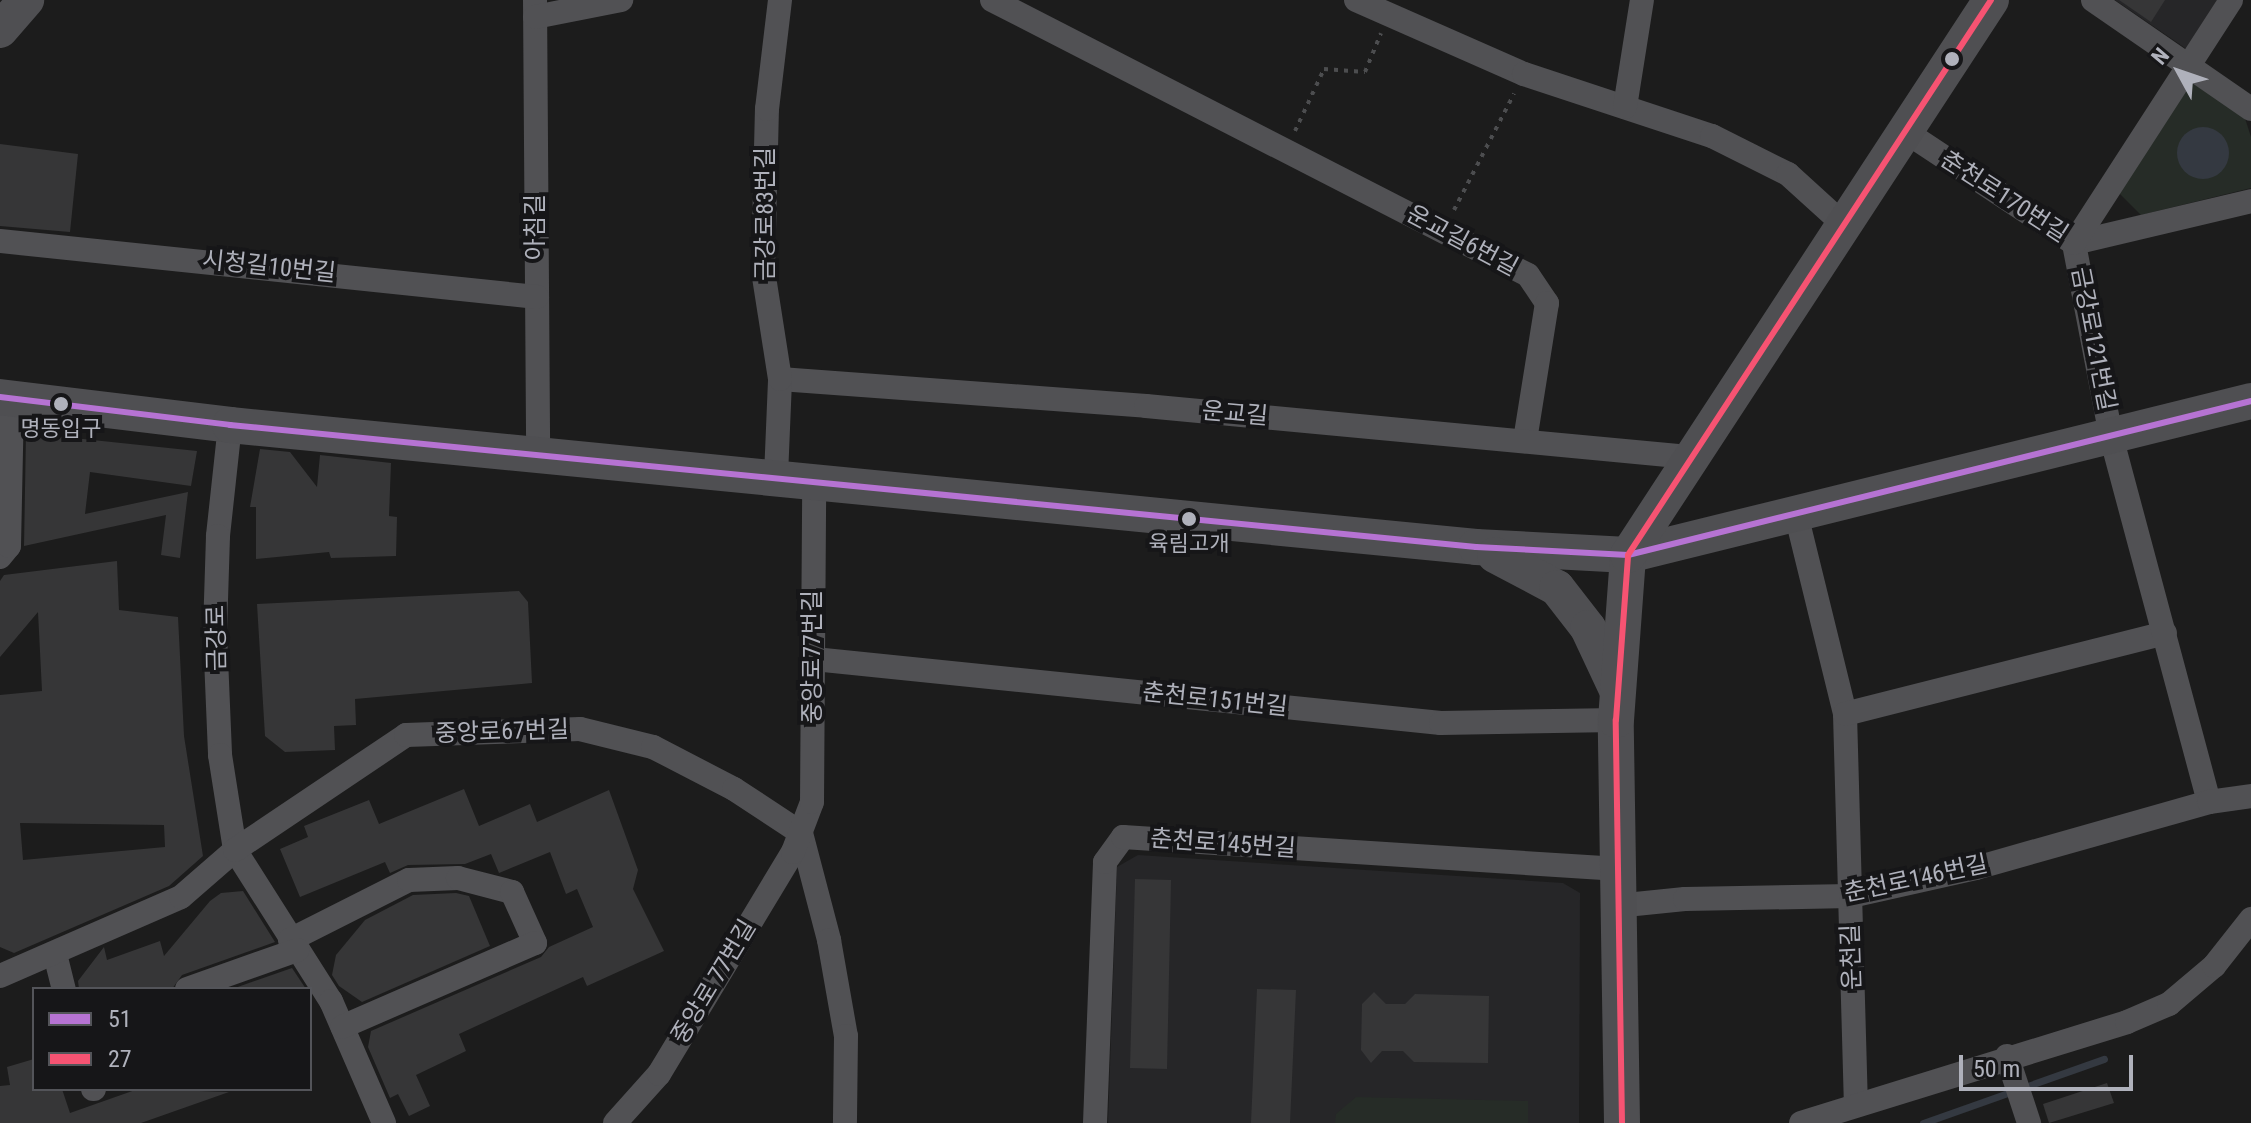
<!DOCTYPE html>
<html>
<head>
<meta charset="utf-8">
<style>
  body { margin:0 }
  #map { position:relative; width:2251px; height:1123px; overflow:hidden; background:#1c1c1c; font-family:"Roboto Condensed","Noto Sans KR",sans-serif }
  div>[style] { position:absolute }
  .built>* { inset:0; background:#262628 }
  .green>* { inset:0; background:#262c27 }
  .water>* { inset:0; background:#343941 }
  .round { border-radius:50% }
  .stream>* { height:7px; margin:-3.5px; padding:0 3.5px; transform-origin:3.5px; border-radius:3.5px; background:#343941 }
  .building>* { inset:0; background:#363637 }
  .path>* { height:4px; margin-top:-2px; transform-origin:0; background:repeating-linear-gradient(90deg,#4c4d4f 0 4px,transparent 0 10px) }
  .street>* { height:24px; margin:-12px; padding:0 12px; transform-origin:12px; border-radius:12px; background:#515154 }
  .secondary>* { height:36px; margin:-18px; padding:0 18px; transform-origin:18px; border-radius:18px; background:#4f4f52 }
  .bus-1>* { height:6px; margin:-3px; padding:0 3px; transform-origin:3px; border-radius:3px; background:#b673d3 }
  .bus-2>* { height:6px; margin:-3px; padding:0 3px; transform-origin:3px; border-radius:3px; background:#f65372 }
  .dots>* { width:22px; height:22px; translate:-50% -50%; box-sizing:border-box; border:4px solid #161618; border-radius:50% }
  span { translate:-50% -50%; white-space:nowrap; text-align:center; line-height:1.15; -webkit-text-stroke:8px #161618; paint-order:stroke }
  .bus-label { font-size:22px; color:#afb1bb }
  .street-label { font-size:24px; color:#afb1bb }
  .legend { position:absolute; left:32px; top:987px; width:280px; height:104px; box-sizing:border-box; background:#161618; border:2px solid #535459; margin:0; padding:10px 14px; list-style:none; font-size:24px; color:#afb1bb }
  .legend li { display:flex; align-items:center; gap:16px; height:40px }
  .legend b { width:40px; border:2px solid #535459 }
  .north { position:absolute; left:2139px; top:32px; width:80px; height:80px; -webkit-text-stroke:6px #161618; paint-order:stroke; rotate:310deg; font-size:22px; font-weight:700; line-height:32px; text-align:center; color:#afb1bb }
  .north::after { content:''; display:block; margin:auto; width:28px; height:36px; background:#afb1bb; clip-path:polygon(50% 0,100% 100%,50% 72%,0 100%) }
  .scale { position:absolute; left:1959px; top:1055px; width:174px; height:36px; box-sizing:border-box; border:4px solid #afb1bb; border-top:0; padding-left:10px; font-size:24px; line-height:28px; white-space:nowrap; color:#afb1bb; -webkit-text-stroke:6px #161618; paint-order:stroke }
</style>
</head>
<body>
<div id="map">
  <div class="built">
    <i style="clip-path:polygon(2115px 0,2225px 0,2191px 52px)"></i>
    <i style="clip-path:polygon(1138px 855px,1563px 883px,1580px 893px,1579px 1123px,1108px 1123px,1117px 867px)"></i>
  </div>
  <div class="green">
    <i style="clip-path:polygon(2196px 76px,2243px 112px,2251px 137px,2251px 188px,2141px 215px,2117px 191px)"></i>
    <i style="clip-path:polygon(1356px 1097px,1528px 1101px,1528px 1123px,1335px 1123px,1336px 1114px)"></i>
  </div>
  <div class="water">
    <i class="round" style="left:2177px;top:127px;width:52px;height:52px"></i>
  </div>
  <div class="stream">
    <i style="left:1923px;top:1123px;width:192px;rotate:-19.5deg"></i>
  </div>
  <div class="building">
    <i style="clip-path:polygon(2119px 0,2165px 0,2151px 22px)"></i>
    <i style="clip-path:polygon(0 144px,78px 154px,70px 232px,0 226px)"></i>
    <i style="clip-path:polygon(26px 433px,197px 451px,191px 486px,90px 472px,85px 514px,188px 492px,180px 558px,161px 555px,166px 515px,24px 546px)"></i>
    <i style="clip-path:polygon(260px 449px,290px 452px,317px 487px,320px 455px,391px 463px,389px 516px,397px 517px,396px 556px,331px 558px,329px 552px,256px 559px,256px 507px,250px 507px)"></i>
    <i style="clip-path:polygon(evenodd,117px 561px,119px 610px,178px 617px,184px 736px,203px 856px,169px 886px,14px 953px,0 947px,0 695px,42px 691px,38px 612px,0 657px,0 581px,4px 575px,117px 561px,20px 823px,164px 825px,165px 847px,23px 860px,20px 823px)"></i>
    <i style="clip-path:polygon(519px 591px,528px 602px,532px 683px,355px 699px,356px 725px,334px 726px,335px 750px,285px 752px,265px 736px,257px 604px)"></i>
    <i style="clip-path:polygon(464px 789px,479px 826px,530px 804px,537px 822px,609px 790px,638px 870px,633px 889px,664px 951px,587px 986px,583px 977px,459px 1034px,466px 1051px,416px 1075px,430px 1106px,409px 1116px,398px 1094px,390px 1098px,368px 1047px,371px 1031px,541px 957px,549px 947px,593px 927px,577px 889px,566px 894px,550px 852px,499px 873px,491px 854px,465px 864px,408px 865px,390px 873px,385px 862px,300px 897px,280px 849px,308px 837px,304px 826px,369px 800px,379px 824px)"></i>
    <i style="clip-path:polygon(1135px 879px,1171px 880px,1167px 1069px,1130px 1068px)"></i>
    <i style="clip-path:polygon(243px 891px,275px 942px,182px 975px,172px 989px,79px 989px,78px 981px,104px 947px,107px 960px,160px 941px,164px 956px,210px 901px,221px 893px)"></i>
    <i style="clip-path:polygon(456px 893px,469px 896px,490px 946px,362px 1002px,339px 986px,332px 975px,336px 955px,365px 920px,413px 895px)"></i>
    <i style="clip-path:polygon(292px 968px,306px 989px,232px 989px)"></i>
    <i style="clip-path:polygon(1257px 989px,1296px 990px,1290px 1123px,1251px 1123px)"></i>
    <i style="clip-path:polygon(1374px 992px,1386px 1004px,1405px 1004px,1415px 994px,1489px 996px,1488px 1063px,1414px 1062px,1403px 1051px,1382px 1051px,1371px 1063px,1361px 1050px,1362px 1004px)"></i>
    <i style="clip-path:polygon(34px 1059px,34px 1089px,62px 1089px,70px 1113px,138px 1089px,229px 1092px,141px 1123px,0 1123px,0 1086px,10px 1085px,7px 1067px)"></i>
    <i style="clip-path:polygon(2107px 1083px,2114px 1103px,2049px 1123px,2043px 1104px)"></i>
  </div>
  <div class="path">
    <i style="left:1295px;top:131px;width:68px;rotate:-64.9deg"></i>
    <i style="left:1324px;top:69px;width:41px;rotate:4.2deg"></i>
    <i style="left:1365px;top:72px;width:42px;rotate:-67.7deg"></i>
    <i style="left:1454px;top:210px;width:131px;rotate:-62.7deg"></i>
  </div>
  <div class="street">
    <i style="left:535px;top:0;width:454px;rotate:89.6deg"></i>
    <i style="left:992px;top:0;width:602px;rotate:27.16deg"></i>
    <i style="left:1528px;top:275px;width:34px;rotate:56deg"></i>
    <i style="left:1547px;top:303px;width:140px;rotate:99.1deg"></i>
    <i style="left:1356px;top:0;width:184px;rotate:23.8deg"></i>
    <i style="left:1524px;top:74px;width:198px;rotate:18.3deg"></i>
    <i style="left:1712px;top:136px;width:85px;rotate:26.6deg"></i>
    <i style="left:1788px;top:174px;width:73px;rotate:42.2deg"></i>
    <i style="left:2093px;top:0;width:192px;rotate:34.6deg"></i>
    <i style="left:535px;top:17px;width:88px;rotate:-11.2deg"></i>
    <i style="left:1625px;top:107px;width:108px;rotate:-81deg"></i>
    <i style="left:1903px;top:130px;width:205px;rotate:33.5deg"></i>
    <i style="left:2074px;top:243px;width:182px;rotate:-13.3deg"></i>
    <i style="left:0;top:241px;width:540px;rotate:5.95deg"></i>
    <i style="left:780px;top:379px;width:367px;rotate:4.2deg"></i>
    <i style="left:1146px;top:406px;width:545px;rotate:5.37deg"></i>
    <i style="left:230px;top:425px;width:112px;rotate:96.2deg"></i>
    <i style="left:218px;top:536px;width:98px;rotate:91.8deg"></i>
    <i style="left:215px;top:634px;width:121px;rotate:87.6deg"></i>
    <i style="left:220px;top:755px;width:96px;rotate:81deg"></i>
    <i style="left:235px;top:850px;width:179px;rotate:57.6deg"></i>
    <i style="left:331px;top:1001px;width:133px;rotate:66.5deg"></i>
    <i style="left:776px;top:476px;width:97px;rotate:-87.6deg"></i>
    <i style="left:780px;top:379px;width:109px;rotate:-98.9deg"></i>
    <i style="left:763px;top:271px;width:162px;rotate:-88.6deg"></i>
    <i style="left:767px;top:109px;width:110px;rotate:-83.2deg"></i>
    <i style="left:1796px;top:514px;width:206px;rotate:76.2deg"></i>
    <i style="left:1845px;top:714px;width:391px;rotate:88.4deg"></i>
    <i style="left:0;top:557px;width:14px;rotate:-51deg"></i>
    <i style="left:9px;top:546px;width:147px;rotate:-88.8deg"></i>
    <i style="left:814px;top:659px;width:630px;rotate:5.83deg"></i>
    <i style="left:1441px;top:723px;width:175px;rotate:-1deg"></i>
    <i style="left:1845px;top:714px;width:330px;rotate:-14.2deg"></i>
    <i style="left:2209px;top:802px;width:379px;rotate:-105deg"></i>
    <i style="left:2111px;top:436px;width:197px;rotate:-100.9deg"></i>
    <i style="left:2074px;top:243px;width:289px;rotate:-57.1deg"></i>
    <i style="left:1616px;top:906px;width:69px;rotate:-5.8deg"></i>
    <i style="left:1685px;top:899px;width:166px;rotate:-1deg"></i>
    <i style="left:1851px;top:896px;width:128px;rotate:-12.6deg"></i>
    <i style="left:1976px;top:868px;width:242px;rotate:-15.8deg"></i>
    <i style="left:2209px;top:802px;width:42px;rotate:-8.1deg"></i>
    <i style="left:290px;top:940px;width:133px;rotate:-26.8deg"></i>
    <i style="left:409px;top:880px;width:49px;rotate:-2.3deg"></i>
    <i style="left:458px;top:878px;width:56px;rotate:14.5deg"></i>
    <i style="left:512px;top:892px;width:56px;rotate:65.7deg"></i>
    <i style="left:535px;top:943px;width:210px;rotate:156.5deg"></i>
    <i style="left:55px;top:954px;width:36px;rotate:76deg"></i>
    <i style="left:0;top:976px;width:197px;rotate:-23.6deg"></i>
    <i style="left:181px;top:897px;width:72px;rotate:-41deg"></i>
    <i style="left:235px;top:850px;width:206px;rotate:-33.9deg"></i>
    <i style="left:406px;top:735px;width:174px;rotate:-2deg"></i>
    <i style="left:580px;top:729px;width:75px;rotate:13.9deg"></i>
    <i style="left:653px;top:747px;width:91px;rotate:27.4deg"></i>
    <i style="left:734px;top:789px;width:80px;rotate:33.3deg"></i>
    <i style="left:801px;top:833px;width:111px;rotate:75.3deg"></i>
    <i style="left:829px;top:940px;width:97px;rotate:80deg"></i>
    <i style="left:846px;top:1036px;width:87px;rotate:90.7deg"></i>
    <i style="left:187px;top:989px;width:117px;rotate:-19.5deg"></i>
    <i style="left:2007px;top:1056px;width:71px;rotate:71.8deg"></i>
    <i style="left:93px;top:1089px;width:1px"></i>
    <i style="left:615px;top:1123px;width:66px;rotate:-48.1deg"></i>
    <i style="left:659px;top:1074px;width:259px;rotate:-58.9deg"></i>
    <i style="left:793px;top:852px;width:53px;rotate:-69.2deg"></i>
    <i style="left:812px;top:802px;width:323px;rotate:-89.6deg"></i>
    <i style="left:1095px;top:1123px;width:261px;rotate:-87.8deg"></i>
    <i style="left:1105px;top:862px;width:31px;rotate:-54deg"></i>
    <i style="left:1123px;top:837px;width:493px;rotate:3.7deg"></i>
    <i style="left:1801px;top:1123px;width:341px;rotate:-17.2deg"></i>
    <i style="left:2127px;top:1022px;width:46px;rotate:-23.2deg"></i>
    <i style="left:2169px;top:1004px;width:59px;rotate:-40.2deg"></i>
    <i style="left:2214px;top:966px;width:60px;rotate:-51.8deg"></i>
  </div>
  <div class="secondary">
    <i style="left:0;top:30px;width:40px;rotate:-49deg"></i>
    <i style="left:0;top:397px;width:232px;rotate:6.9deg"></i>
    <i style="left:230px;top:425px;width:1252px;rotate:5.59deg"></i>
    <i style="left:1476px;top:547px;width:152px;rotate:3deg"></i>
    <i style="left:1628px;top:555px;width:642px;rotate:-13.88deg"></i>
    <i style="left:1495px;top:555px;width:70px;rotate:28deg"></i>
    <i style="left:1557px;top:588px;width:51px;rotate:52.2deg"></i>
    <i style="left:1588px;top:628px;width:68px;rotate:64.9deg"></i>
    <i style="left:1622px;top:1123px;width:403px;rotate:-90.9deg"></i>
    <i style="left:1616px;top:720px;width:165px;rotate:-85.8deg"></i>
    <i style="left:1628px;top:555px;width:663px;rotate:-56.81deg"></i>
  </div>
  <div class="bus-1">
    <i style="left:0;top:397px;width:232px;rotate:6.9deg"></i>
    <i style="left:230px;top:425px;width:1252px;rotate:5.59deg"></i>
    <i style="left:1476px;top:547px;width:152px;rotate:3deg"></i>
    <i style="left:1628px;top:555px;width:642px;rotate:-13.88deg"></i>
  </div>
  <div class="bus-2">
    <i style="left:1622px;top:1123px;width:403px;rotate:-90.9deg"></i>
    <i style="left:1616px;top:720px;width:165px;rotate:-85.8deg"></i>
    <i style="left:1628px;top:555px;width:663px;rotate:-56.81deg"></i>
  </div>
  <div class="dots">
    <i style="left:1952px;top:59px;background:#afb1bb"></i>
    <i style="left:61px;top:404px;background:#afb1bb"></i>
    <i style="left:1189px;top:519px;background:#afb1bb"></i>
  </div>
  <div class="bus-label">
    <span style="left:61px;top:429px">명동입구</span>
    <span style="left:1189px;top:544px">육림고개</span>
  </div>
  <div class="street-label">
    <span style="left:2004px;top:197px;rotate:33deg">춘천로170번길</span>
    <span style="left:766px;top:214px;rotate:-90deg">금강로83번길</span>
    <span style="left:536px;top:227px;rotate:-90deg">아침길</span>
    <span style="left:1462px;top:241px;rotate:28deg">운교길6번길</span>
    <span style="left:269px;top:267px;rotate:6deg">시청길10번길</span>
    <span style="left:2093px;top:339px;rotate:79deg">금강로121번길</span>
    <span style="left:1235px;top:414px;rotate:5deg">운교길</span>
    <span style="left:217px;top:638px;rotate:-91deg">금강로</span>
    <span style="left:813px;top:657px;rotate:-90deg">중앙로77번길</span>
    <span style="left:1215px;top:700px;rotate:6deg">춘천로151번길</span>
    <span style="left:502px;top:732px;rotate:-2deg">중앙로67번길</span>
    <span style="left:1223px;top:844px;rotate:4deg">춘천로145번길</span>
    <span style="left:1916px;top:879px;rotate:-12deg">춘천로146번길</span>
    <span style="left:1852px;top:957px;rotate:-92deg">운천길</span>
    <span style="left:714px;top:982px;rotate:-59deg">중앙로 77번길</span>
  </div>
  <ul class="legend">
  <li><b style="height:10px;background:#b673d3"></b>51</li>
  <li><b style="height:10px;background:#f65372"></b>27</li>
  </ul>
  <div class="north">N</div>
  <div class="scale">50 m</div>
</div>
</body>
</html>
